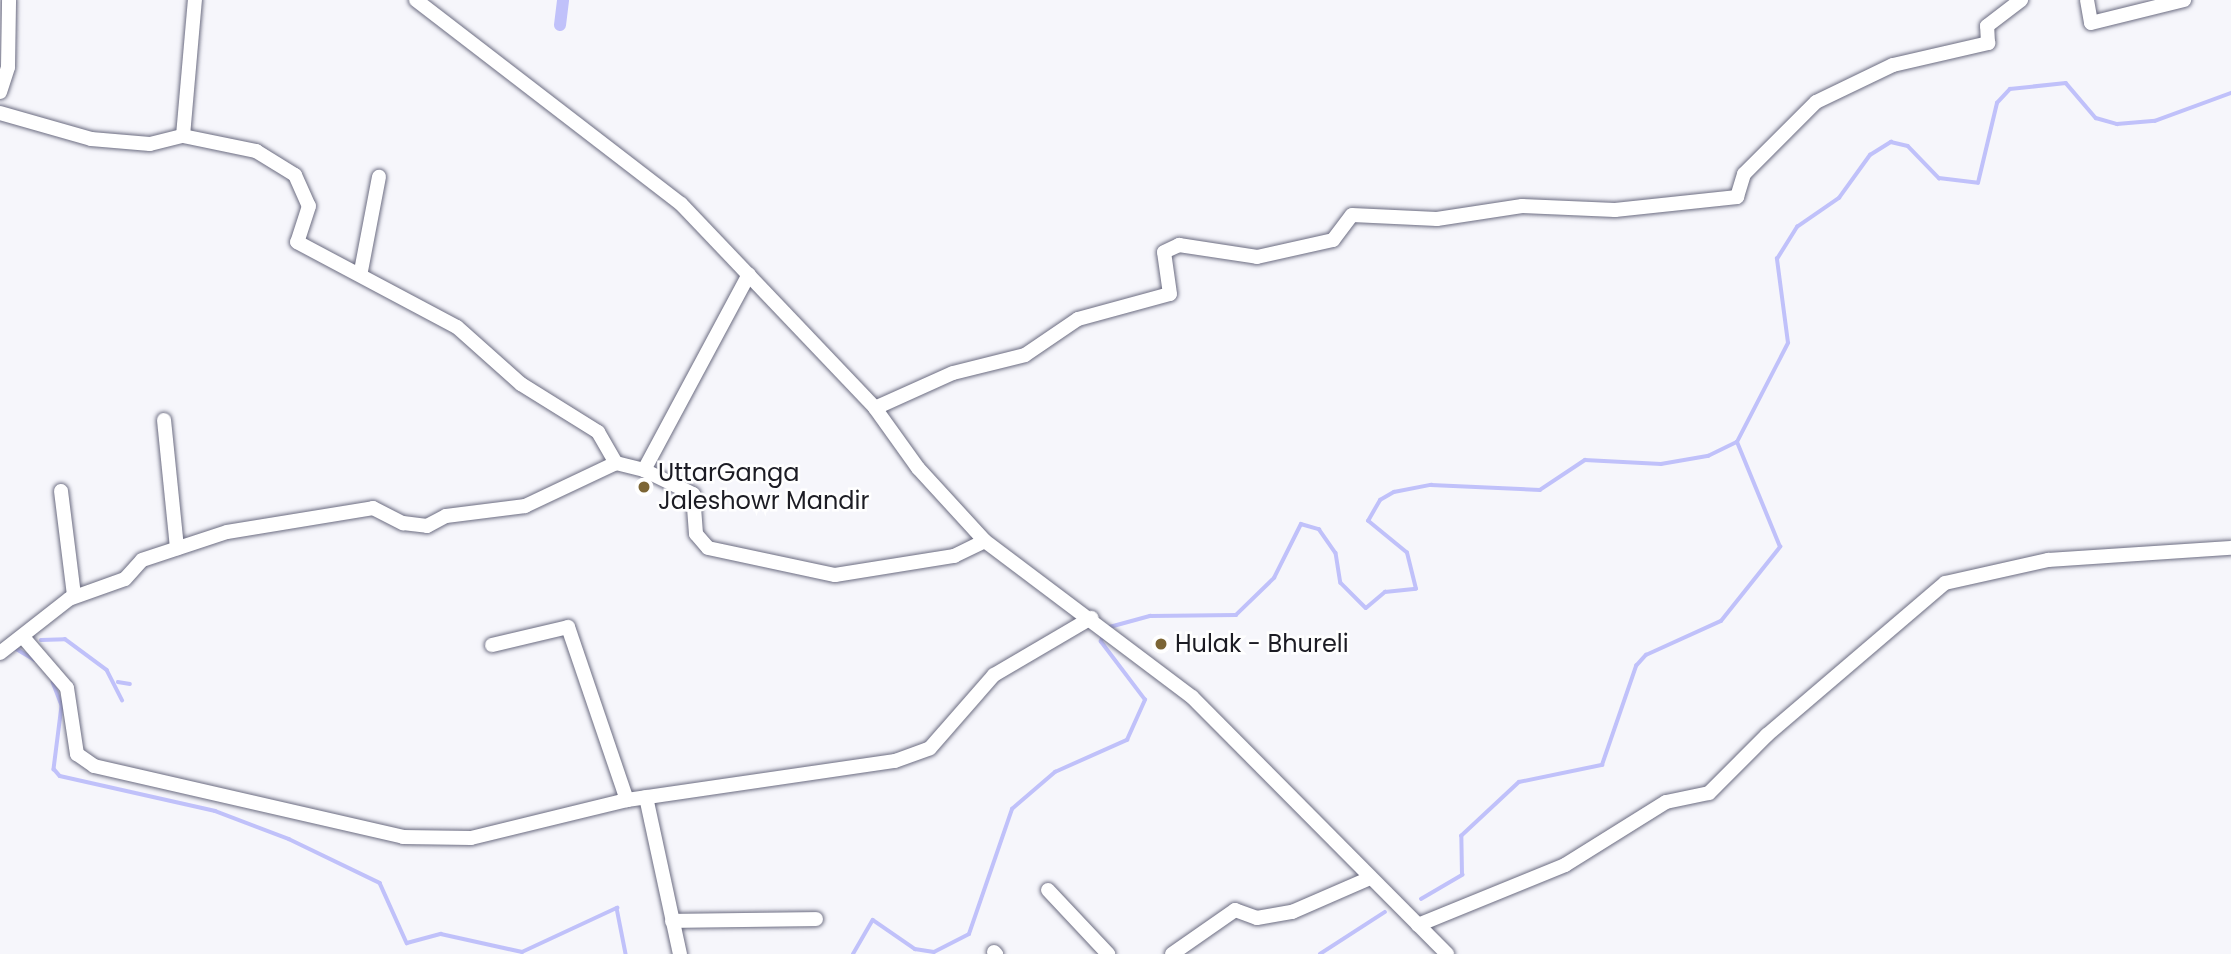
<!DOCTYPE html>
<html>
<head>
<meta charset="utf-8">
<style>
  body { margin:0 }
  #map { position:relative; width:2231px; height:954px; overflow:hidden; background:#f6f6fb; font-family:Poppins,sans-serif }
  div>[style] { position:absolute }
  .stream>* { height:3.5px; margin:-1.75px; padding:0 1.75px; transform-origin:1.75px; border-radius:1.75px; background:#c0c1fa }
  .canal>* { height:12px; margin:-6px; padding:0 6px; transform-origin:6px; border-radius:6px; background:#c0c1fa }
  .roads { filter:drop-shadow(0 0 2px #6b6c81) drop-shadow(0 0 2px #6b6c81) }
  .street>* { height:14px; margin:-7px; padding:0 7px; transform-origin:7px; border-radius:7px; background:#fff }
  .dots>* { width:19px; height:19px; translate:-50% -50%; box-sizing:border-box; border:4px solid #fff; border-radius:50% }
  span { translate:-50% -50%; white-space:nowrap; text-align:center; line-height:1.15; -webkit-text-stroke:5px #fff; paint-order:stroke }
  .poi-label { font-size:24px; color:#1c1c24 }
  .left { translate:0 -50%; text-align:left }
</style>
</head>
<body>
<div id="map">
  <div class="stream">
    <i style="left:1106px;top:628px;width:46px;rotate:-15.3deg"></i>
    <i style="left:1150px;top:616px;width:86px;rotate:-0.7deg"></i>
    <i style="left:1236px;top:615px;width:53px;rotate:-44.2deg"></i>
    <i style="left:1274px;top:578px;width:60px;rotate:-63.4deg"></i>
    <i style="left:1301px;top:524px;width:19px;rotate:16deg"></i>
    <i style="left:1319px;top:529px;width:29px;rotate:55deg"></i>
    <i style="left:1336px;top:553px;width:30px;rotate:81deg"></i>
    <i style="left:1341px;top:583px;width:35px;rotate:45deg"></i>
    <i style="left:1366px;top:608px;width:25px;rotate:-40deg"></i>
    <i style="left:1385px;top:592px;width:31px;rotate:-6deg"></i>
    <i style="left:1416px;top:589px;width:37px;rotate:-104deg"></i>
    <i style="left:1407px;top:553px;width:50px;rotate:-140.6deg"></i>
    <i style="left:1368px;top:521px;width:24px;rotate:-60deg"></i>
    <i style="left:1380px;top:500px;width:16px;rotate:-30deg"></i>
    <i style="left:1394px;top:492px;width:38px;rotate:-11deg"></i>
    <i style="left:1431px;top:485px;width:109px;rotate:2.6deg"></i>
    <i style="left:1540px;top:490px;width:54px;rotate:-33.7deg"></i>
    <i style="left:1585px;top:460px;width:76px;rotate:3deg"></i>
    <i style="left:1661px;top:464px;width:48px;rotate:-9.7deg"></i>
    <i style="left:1708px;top:456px;width:32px;rotate:-26deg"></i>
    <i style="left:1737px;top:442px;width:111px;rotate:-62.7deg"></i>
    <i style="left:1788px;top:343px;width:85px;rotate:-97.5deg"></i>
    <i style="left:1777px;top:259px;width:38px;rotate:-58deg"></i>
    <i style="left:1797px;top:227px;width:51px;rotate:-34.6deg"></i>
    <i style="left:1839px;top:198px;width:53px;rotate:-54.2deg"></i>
    <i style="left:1870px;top:155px;width:25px;rotate:-32deg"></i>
    <i style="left:1891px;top:142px;width:17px;rotate:13deg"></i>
    <i style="left:1908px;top:146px;width:45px;rotate:45.9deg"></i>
    <i style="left:1939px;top:178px;width:39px;rotate:7deg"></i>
    <i style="left:1978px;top:183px;width:82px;rotate:-76.6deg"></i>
    <i style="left:1997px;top:103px;width:19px;rotate:-47deg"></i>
    <i style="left:2010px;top:89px;width:56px;rotate:-6.1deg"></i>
    <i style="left:2066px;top:83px;width:46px;rotate:49.4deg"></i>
    <i style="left:2096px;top:118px;width:22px;rotate:16deg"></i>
    <i style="left:2117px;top:124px;width:38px;rotate:-5deg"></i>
    <i style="left:2155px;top:121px;width:81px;rotate:-20.2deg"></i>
    <i style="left:41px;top:640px;width:24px;rotate:-2deg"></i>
    <i style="left:65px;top:639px;width:52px;rotate:36.4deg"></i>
    <i style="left:107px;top:670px;width:34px;rotate:63deg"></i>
    <i style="left:15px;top:648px;width:23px;rotate:31deg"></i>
    <i style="left:53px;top:682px;width:26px;rotate:69deg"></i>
    <i style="left:62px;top:706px;width:64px;rotate:97.2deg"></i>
    <i style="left:54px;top:769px;width:9px;rotate:49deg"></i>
    <i style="left:60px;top:776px;width:159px;rotate:12.7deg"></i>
    <i style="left:215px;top:811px;width:79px;rotate:20.7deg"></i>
    <i style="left:289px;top:839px;width:101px;rotate:25.8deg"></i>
    <i style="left:380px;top:883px;width:66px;rotate:65.8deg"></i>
    <i style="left:407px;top:943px;width:35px;rotate:-15deg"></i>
    <i style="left:441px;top:934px;width:83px;rotate:12.5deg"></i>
    <i style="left:522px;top:952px;width:105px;rotate:-24.9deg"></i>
    <i style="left:617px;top:908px;width:47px;rotate:78.9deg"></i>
    <i style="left:118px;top:682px;width:12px;rotate:9deg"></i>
    <i style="left:1421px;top:899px;width:48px;rotate:-30.3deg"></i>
    <i style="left:1462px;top:875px;width:39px;rotate:-91deg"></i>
    <i style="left:1461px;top:836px;width:79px;rotate:-43deg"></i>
    <i style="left:1519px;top:782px;width:85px;rotate:-11.6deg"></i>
    <i style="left:1602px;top:765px;width:105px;rotate:-71deg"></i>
    <i style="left:1636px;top:666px;width:15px;rotate:-48deg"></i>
    <i style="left:1646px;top:655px;width:82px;rotate:-24.4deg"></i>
    <i style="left:1721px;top:621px;width:95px;rotate:-51.4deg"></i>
    <i style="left:1780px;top:547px;width:113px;rotate:-112.3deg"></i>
    <i style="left:853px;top:954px;width:39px;rotate:-60deg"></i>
    <i style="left:873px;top:920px;width:51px;rotate:34.6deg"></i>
    <i style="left:915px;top:949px;width:19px;rotate:9deg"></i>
    <i style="left:934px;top:952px;width:39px;rotate:-27deg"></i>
    <i style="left:969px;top:934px;width:132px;rotate:-71deg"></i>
    <i style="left:1012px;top:809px;width:57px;rotate:-40.7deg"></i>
    <i style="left:1055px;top:772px;width:79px;rotate:-24deg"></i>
    <i style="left:1127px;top:740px;width:44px;rotate:-65.8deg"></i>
    <i style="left:1145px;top:700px;width:73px;rotate:-127.2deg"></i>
    <i style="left:1101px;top:642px;width:7px;rotate:-74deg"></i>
    <i style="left:1320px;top:954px;width:77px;rotate:-32.9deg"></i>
  </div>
  <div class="canal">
    <i style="left:560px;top:25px;width:25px;rotate:-83deg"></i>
  </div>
  <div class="roads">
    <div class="street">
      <i style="left:416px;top:0;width:334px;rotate:37.6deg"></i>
      <i style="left:681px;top:204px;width:282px;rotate:46.4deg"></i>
      <i style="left:875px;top:408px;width:74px;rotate:54.4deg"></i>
      <i style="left:918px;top:468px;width:99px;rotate:47.5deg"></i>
      <i style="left:985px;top:541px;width:259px;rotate:37deg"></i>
      <i style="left:1192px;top:697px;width:362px;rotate:45.2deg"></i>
      <i style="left:2087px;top:0;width:23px;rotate:80deg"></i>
      <i style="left:2091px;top:23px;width:96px;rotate:-13.9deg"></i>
      <i style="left:0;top:92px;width:26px;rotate:-72deg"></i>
      <i style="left:8px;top:67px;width:67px;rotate:-89.1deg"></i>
      <i style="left:0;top:113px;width:95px;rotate:15.9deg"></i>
      <i style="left:91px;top:139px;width:59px;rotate:4.8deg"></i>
      <i style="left:150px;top:144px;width:34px;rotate:-14deg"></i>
      <i style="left:183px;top:136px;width:75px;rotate:11.6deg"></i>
      <i style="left:256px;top:151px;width:46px;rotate:31.6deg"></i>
      <i style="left:295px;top:175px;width:34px;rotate:66deg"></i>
      <i style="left:309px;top:206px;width:38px;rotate:108deg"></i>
      <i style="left:297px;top:242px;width:181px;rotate:28deg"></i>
      <i style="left:457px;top:327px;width:86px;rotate:41.7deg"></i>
      <i style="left:521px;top:384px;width:91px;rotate:31.9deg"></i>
      <i style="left:598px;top:432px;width:36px;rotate:60deg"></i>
      <i style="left:616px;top:463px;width:29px;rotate:14deg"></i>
      <i style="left:644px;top:470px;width:222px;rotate:-61.8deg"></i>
      <i style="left:183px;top:136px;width:137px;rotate:-85deg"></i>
      <i style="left:361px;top:271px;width:96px;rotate:-79.2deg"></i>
      <i style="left:875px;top:408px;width:85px;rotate:-24.2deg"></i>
      <i style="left:953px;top:373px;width:74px;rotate:-14deg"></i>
      <i style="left:1025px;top:355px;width:64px;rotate:-34.2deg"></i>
      <i style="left:1078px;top:319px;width:95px;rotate:-15.2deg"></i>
      <i style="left:1170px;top:294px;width:42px;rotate:-98.1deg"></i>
      <i style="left:1164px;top:252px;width:17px;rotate:-25deg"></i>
      <i style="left:1179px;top:245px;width:79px;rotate:8.7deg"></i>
      <i style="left:1257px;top:257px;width:78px;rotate:-12.6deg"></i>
      <i style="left:1333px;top:240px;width:31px;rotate:-53deg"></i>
      <i style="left:1352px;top:215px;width:85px;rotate:2.7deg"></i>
      <i style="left:1437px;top:219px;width:86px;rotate:-8.7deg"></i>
      <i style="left:1522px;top:206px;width:93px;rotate:2.5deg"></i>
      <i style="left:1615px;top:210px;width:123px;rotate:-6.1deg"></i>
      <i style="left:1737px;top:197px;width:24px;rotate:-73deg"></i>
      <i style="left:1744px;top:174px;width:102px;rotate:-45deg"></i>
      <i style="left:1816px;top:102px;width:85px;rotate:-25.7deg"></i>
      <i style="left:1893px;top:65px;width:98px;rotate:-13deg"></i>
      <i style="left:1988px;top:43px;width:17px;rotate:-93deg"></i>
      <i style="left:1987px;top:26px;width:43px;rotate:-37.4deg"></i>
      <i style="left:164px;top:420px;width:129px;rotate:84.2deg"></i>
      <i style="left:644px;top:470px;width:55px;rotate:26.1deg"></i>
      <i style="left:693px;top:494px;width:40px;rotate:85.7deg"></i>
      <i style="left:696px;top:534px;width:18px;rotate:49deg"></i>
      <i style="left:708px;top:548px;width:130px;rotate:12deg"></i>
      <i style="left:835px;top:575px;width:121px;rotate:-9.1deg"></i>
      <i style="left:954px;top:556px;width:34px;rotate:-26deg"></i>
      <i style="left:61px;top:491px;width:106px;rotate:82.9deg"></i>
      <i style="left:23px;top:637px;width:67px;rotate:49.2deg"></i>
      <i style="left:67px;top:688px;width:67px;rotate:81.4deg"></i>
      <i style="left:77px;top:754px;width:21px;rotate:35deg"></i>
      <i style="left:94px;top:766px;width:317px;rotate:12.9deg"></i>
      <i style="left:403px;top:837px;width:68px;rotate:0.8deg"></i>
      <i style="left:471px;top:838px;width:161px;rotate:-13.7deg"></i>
      <i style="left:627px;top:800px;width:271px;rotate:-8.3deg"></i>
      <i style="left:895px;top:761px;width:37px;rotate:-20deg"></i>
      <i style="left:930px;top:748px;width:97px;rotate:-48.8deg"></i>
      <i style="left:994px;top:675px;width:113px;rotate:-30.4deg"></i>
      <i style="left:492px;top:645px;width:78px;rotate:-13.3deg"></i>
      <i style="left:568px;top:627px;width:183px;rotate:71.2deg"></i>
      <i style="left:0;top:653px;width:88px;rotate:-38deg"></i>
      <i style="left:69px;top:599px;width:59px;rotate:-19.7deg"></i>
      <i style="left:125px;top:579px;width:25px;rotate:-48deg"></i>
      <i style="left:142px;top:560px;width:89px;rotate:-18.2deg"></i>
      <i style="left:227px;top:532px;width:148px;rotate:-9.3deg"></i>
      <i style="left:373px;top:508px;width:34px;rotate:27deg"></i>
      <i style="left:403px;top:523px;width:24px;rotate:7deg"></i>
      <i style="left:427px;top:526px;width:21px;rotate:-28deg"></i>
      <i style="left:446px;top:516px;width:80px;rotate:-7.2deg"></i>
      <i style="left:525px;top:506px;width:101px;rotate:-25.3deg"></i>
      <i style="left:646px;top:797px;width:161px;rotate:77.8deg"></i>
      <i style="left:1048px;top:890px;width:88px;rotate:46.8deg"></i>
      <i style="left:672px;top:921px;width:144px;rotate:-0.8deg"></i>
      <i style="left:1418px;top:925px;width:159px;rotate:-22.2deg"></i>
      <i style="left:1565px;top:865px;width:119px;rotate:-32deg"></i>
      <i style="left:1666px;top:802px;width:44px;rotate:-11.8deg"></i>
      <i style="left:1709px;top:793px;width:82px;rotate:-45deg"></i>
      <i style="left:1767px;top:735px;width:234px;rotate:-40.5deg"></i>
      <i style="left:1945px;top:583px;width:106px;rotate:-12.6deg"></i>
      <i style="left:2048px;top:560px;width:183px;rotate:-3.8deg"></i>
      <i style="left:994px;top:952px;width:3px;rotate:45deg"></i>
      <i style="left:1172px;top:954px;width:77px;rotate:-34.9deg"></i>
      <i style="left:1235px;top:910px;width:23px;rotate:20deg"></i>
      <i style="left:1257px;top:918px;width:36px;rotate:-10deg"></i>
      <i style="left:1292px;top:912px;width:83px;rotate:-23.5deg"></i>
    </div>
  </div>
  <div class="dots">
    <i style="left:644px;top:487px;background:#7c6535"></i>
    <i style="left:1161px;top:644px;background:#7c6535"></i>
  </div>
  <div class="poi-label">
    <span class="left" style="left:658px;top:487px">UttarGanga<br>Jaleshowr Mandir</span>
    <span class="left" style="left:1175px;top:644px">Hulak - Bhureli</span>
  </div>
</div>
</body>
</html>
